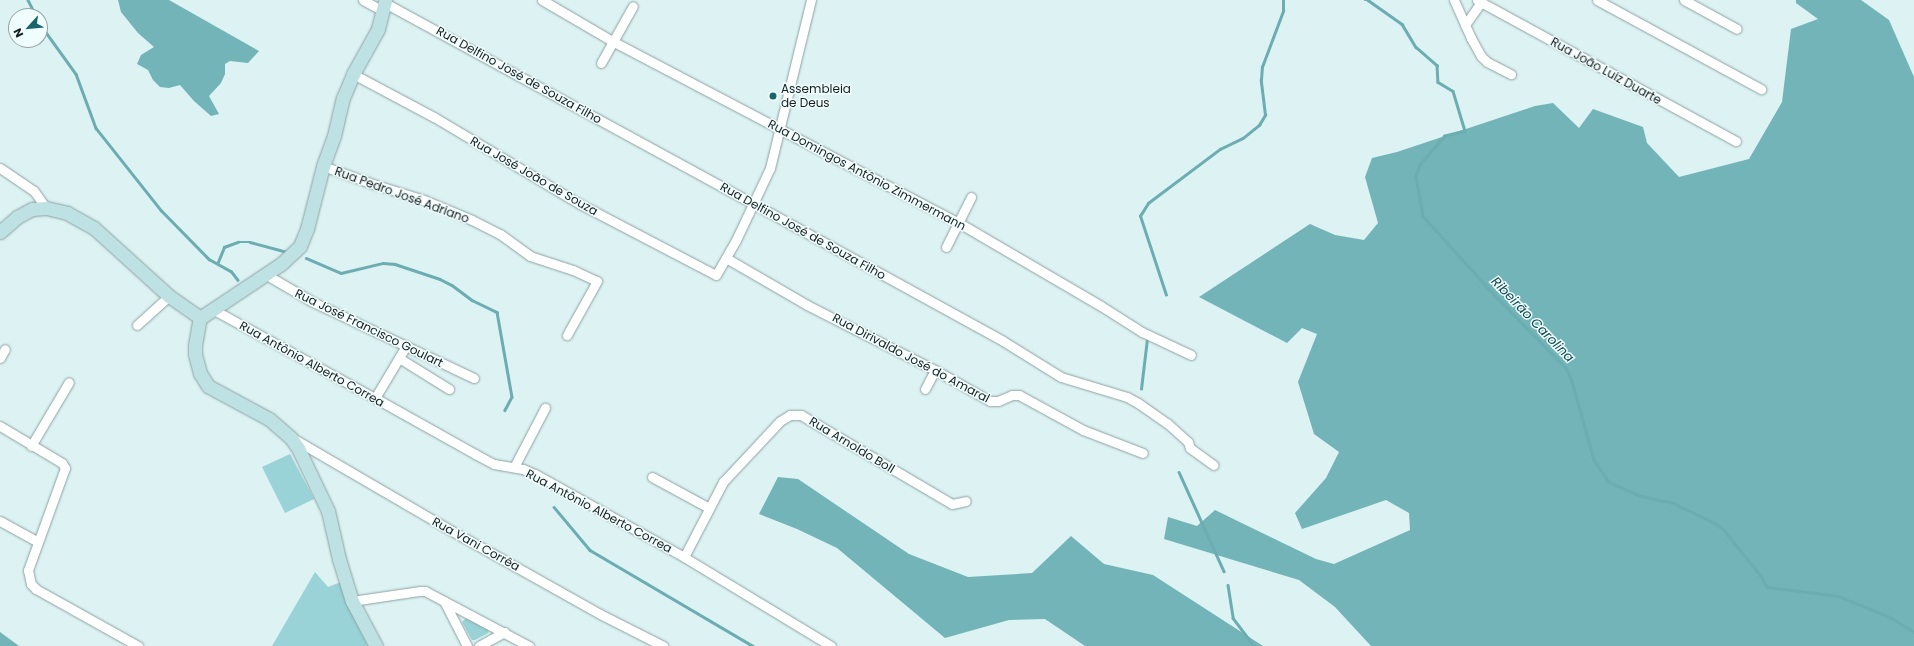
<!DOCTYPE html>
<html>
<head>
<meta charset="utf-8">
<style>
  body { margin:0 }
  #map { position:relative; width:1914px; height:646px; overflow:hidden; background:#dcf2f3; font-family:Poppins,sans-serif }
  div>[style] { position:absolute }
  .green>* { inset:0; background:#99d3d7 }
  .forest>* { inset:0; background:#72b4b7 }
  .stream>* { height:2.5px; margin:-1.25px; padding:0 1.25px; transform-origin:1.25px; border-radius:1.25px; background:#6badb1 }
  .roads { filter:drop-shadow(0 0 1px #8da1a2) drop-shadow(0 0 1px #8da1a2) }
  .street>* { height:9px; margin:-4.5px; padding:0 4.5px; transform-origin:4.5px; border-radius:4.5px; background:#fff }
  .secondary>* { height:13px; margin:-6.5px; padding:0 6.5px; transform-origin:6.5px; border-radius:6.5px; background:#bee2e4 }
  .dots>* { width:11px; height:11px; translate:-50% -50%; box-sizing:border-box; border:2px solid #f0fdfe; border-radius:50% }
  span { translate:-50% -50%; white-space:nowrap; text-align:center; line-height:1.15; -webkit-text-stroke:3px #f0fdfe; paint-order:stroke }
  .street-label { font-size:12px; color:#161e1f }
  .poi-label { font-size:12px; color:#161e1f }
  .left { translate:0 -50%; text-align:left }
  .water-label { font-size:13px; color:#0f4b4f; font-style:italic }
  .north { position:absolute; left:8px; top:8px; width:40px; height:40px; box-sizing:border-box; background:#f0fdfe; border:1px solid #99a4a5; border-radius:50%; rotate:243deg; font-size:11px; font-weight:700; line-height:16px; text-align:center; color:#161e1f }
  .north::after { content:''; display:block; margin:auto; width:14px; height:18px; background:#18666b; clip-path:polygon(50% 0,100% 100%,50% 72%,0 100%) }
</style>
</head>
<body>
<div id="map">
  <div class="green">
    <i style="clip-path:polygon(290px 454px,314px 499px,285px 513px,262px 467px)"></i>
    <i style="clip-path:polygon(315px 572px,328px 587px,341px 582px,347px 603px,368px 646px,272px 646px)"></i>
    <i style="clip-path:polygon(467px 617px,489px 628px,488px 633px,475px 640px,472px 640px,462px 622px)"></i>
  </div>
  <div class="forest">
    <i style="clip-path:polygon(118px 0,169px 0,259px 51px,248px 63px,230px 61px,225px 64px,225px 74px,221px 83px,209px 96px,219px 114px,211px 116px,194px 101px,180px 85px,169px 88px,160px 87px,153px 80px,148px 70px,137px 64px,141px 55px,154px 47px,138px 33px,121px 12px)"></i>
    <i style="clip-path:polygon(1796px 0,1861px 0,1889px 20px,1914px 77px,1914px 646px,1371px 646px,1335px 607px,1299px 580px,1164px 539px,1168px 517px,1197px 526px,1215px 510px,1316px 559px,1334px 564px,1410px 530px,1409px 513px,1386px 500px,1302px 529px,1295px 513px,1326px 478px,1339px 452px,1314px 434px,1298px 382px,1317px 334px,1302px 328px,1287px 343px,1199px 297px,1310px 224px,1335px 235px,1364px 240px,1378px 223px,1365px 177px,1372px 158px,1397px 152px,1535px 106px,1553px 103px,1579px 128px,1593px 109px,1643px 127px,1647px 143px,1679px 177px,1749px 159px,1782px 102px,1791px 29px,1818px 19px,1796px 3px)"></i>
    <i style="clip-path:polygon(778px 477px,798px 479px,909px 554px,968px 577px,1032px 573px,1071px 536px,1104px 564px,1153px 575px,1263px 646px,1085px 646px,1045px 619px,1009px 620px,945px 638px,837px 548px,797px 529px,759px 514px)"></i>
    <i style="clip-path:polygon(0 632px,19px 646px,0 646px)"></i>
  </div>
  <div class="stream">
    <i style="left:28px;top:0;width:18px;rotate:63deg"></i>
    <i style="left:1365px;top:0;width:3px"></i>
    <i style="left:1368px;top:0;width:42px;rotate:35.2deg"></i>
    <i style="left:1402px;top:24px;width:27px;rotate:59deg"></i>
    <i style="left:1416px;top:47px;width:28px;rotate:41deg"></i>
    <i style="left:1437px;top:65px;width:17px;rotate:87deg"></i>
    <i style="left:1438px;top:82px;width:17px;rotate:31deg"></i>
    <i style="left:1453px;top:91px;width:42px;rotate:73.3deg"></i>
    <i style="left:1465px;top:131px;width:21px;rotate:166deg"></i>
    <i style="left:1445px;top:136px;width:38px;rotate:131deg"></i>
    <i style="left:1420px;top:165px;width:12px;rotate:110deg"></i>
    <i style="left:1416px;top:176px;width:41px;rotate:80.1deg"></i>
    <i style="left:1423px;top:216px;width:97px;rotate:47.9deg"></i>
    <i style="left:1488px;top:288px;width:112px;rotate:45.7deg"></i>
    <i style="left:1566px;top:368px;width:14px;rotate:65deg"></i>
    <i style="left:1572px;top:381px;width:82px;rotate:74.4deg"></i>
    <i style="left:1594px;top:460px;width:27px;rotate:56deg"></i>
    <i style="left:1609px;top:482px;width:35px;rotate:24deg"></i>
    <i style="left:1641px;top:496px;width:33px;rotate:12deg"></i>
    <i style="left:1673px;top:503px;width:47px;rotate:25.5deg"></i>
    <i style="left:1715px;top:523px;width:10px;rotate:37deg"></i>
    <i style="left:1723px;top:529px;width:60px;rotate:51deg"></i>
    <i style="left:1761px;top:576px;width:13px;rotate:61deg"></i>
    <i style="left:1767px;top:587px;width:72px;rotate:7.2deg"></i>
    <i style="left:1838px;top:596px;width:56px;rotate:22deg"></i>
    <i style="left:1890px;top:617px;width:28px;rotate:32deg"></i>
    <i style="left:40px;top:24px;width:62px;rotate:54.2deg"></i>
    <i style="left:76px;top:74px;width:58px;rotate:69.7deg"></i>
    <i style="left:96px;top:128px;width:105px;rotate:51.6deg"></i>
    <i style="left:161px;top:210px;width:69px;rotate:45.6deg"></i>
    <i style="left:209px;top:259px;width:25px;rotate:29deg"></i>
    <i style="left:231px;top:271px;width:11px;rotate:52deg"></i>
    <i style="left:306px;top:258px;width:38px;rotate:23deg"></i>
    <i style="left:341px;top:273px;width:43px;rotate:-13.4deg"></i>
    <i style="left:383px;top:263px;width:12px;rotate:5deg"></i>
    <i style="left:395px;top:264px;width:47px;rotate:18.4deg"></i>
    <i style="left:440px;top:279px;width:13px;rotate:27deg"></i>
    <i style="left:452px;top:285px;width:25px;rotate:37deg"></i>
    <i style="left:472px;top:300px;width:28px;rotate:26deg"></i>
    <i style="left:497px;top:312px;width:86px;rotate:80deg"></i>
    <i style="left:512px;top:397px;width:15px;rotate:118deg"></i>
    <i style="left:218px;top:262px;width:16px;rotate:-68deg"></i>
    <i style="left:224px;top:247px;width:15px;rotate:-20deg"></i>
    <i style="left:238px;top:242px;width:12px"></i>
    <i style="left:250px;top:242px;width:38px;rotate:15deg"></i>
    <i style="left:1166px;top:295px;width:83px;rotate:-108.2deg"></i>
    <i style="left:1140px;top:216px;width:15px;rotate:-58deg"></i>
    <i style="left:1148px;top:203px;width:90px;rotate:-36.9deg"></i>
    <i style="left:1220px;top:149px;width:25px;rotate:-26deg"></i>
    <i style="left:1243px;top:138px;width:21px;rotate:-39deg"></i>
    <i style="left:1259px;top:125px;width:12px;rotate:-59deg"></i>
    <i style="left:1265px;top:115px;width:35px;rotate:-97deg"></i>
    <i style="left:1261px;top:80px;width:13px;rotate:-86deg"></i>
    <i style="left:1262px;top:67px;width:60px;rotate:-69.4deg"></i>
    <i style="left:1283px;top:11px;width:11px;rotate:-90deg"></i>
    <i style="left:1141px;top:389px;width:50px;rotate:-83.2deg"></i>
    <i style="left:1179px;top:472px;width:109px;rotate:65.6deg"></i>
    <i style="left:554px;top:507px;width:56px;rotate:50.1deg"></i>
    <i style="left:590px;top:550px;width:189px;rotate:30.5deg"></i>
    <i style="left:1228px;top:585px;width:33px;rotate:81deg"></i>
    <i style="left:1233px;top:618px;width:35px;rotate:53deg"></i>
  </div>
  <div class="roads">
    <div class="street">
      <i style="left:363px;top:0;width:23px;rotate:29deg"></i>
      <i style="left:542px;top:0;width:83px;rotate:30.3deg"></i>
      <i style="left:614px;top:42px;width:390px;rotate:27.7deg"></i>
      <i style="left:959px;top:223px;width:164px;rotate:30.3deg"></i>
      <i style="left:1101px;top:306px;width:49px;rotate:32.4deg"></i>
      <i style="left:1142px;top:332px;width:54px;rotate:25.1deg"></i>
      <i style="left:1454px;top:0;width:42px;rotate:65.9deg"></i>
      <i style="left:1471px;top:38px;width:21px;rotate:61deg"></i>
      <i style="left:1481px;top:56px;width:8px;rotate:45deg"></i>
      <i style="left:1487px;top:62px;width:27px;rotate:27deg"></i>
      <i style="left:1477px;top:0;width:295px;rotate:28.6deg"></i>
      <i style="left:1597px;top:0;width:187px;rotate:28.5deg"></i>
      <i style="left:1684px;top:0;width:60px;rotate:28.7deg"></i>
      <i style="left:385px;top:3px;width:420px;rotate:28.6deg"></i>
      <i style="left:754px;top:204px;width:284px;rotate:28.8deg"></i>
      <i style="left:1003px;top:341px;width:68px;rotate:31.8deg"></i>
      <i style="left:1061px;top:377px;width:69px;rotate:16.9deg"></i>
      <i style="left:1127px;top:397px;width:13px;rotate:29deg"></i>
      <i style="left:1138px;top:403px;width:35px;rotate:35deg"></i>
      <i style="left:1167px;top:423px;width:28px;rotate:42deg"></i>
      <i style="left:1188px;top:442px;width:6px;rotate:72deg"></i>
      <i style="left:1190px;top:448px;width:29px;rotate:36deg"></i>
      <i style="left:1465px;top:25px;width:28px;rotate:-55deg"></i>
      <i style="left:601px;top:63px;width:65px;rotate:-60.7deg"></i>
      <i style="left:353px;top:74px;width:92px;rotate:28deg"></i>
      <i style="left:434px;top:117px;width:170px;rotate:30.8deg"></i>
      <i style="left:580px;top:204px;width:153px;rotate:27.6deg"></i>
      <i style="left:716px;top:275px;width:40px;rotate:-60.3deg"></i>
      <i style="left:736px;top:240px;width:80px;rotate:-64.7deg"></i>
      <i style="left:770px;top:168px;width:173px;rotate:-76.3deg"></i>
      <i style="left:323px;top:166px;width:53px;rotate:19.8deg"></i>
      <i style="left:373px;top:184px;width:53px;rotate:17.4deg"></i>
      <i style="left:424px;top:200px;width:52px;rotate:22.6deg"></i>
      <i style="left:472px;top:220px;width:31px;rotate:27deg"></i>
      <i style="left:500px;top:234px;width:37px;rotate:36deg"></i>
      <i style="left:530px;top:256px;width:45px;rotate:18deg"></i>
      <i style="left:573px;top:270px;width:26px;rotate:25deg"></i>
      <i style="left:597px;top:281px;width:62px;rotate:119.1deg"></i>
      <i style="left:0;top:168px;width:41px;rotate:34.1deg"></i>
      <i style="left:34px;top:191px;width:21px;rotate:55deg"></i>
      <i style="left:946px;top:247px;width:56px;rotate:-63.4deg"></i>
      <i style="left:726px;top:258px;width:94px;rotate:30.1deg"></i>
      <i style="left:807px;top:305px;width:144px;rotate:26.9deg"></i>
      <i style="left:935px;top:370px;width:63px;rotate:29.4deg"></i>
      <i style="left:990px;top:401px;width:8px"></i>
      <i style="left:998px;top:401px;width:15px;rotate:-23deg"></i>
      <i style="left:1012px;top:395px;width:7px"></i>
      <i style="left:1019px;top:395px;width:73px;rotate:28.7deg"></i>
      <i style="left:1083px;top:430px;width:64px;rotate:21deg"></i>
      <i style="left:265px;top:274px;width:56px;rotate:30.3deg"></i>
      <i style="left:313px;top:302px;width:178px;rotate:25.3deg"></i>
      <i style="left:214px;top:310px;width:183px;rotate:28.7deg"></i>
      <i style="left:375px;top:398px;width:115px;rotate:29.2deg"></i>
      <i style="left:475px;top:454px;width:21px;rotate:28deg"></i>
      <i style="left:494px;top:464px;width:29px;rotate:10deg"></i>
      <i style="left:523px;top:469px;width:13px;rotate:23deg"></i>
      <i style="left:535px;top:474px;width:171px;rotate:29.1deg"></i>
      <i style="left:684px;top:557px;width:172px;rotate:31.2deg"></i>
      <i style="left:137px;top:325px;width:43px;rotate:-42.2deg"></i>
      <i style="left:0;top:358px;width:10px;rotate:-61deg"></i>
      <i style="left:399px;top:358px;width:59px;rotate:31.8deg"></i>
      <i style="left:925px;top:389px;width:21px;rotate:-62deg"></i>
      <i style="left:375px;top:398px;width:61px;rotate:-59.2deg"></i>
      <i style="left:0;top:426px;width:72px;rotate:30.8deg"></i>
      <i style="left:62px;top:463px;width:6px;rotate:59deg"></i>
      <i style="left:65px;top:468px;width:109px;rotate:109.9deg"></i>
      <i style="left:28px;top:570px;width:14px;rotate:78deg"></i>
      <i style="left:31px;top:584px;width:7px;rotate:45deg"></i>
      <i style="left:36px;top:589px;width:117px;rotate:29.2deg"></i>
      <i style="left:294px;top:439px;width:183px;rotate:30.2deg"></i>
      <i style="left:452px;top:531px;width:170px;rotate:29.3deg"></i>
      <i style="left:600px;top:614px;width:71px;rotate:26.9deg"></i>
      <i style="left:31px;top:446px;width:74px;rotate:-59.3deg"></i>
      <i style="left:514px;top:467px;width:67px;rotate:-62.3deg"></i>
      <i style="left:652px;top:477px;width:65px;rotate:28.5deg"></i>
      <i style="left:0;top:521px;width:43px;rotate:28.9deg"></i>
      <i style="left:684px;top:557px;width:85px;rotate:-62.5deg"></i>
      <i style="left:723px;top:482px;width:83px;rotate:-46.9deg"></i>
      <i style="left:780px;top:421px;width:12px;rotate:-31deg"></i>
      <i style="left:790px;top:415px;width:11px"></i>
      <i style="left:801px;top:415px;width:175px;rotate:30.5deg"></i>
      <i style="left:952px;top:504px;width:14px;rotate:-12deg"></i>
      <i style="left:352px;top:601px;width:69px;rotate:-8.4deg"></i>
      <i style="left:420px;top:591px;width:5px"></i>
      <i style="left:425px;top:591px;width:118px;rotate:27.9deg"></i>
      <i style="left:444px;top:601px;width:51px;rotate:62.9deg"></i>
      <i style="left:479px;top:646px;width:29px;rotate:-29deg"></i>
    </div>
    <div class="secondary">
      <i style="left:0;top:232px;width:23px;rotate:-41deg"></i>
      <i style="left:17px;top:217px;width:17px;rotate:-28deg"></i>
      <i style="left:32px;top:209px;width:14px;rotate:-4deg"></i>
      <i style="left:46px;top:208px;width:22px;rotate:13deg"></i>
      <i style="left:67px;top:213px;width:31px;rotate:29deg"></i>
      <i style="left:94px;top:228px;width:101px;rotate:42.2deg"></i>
      <i style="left:169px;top:296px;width:38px;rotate:35deg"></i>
      <i style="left:376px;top:646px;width:51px;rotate:-118.1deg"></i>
      <i style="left:352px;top:601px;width:44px;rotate:-107.2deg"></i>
      <i style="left:339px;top:559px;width:49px;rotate:-102.9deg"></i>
      <i style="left:328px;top:511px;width:70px;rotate:-115.5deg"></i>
      <i style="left:298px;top:448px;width:12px;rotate:-125deg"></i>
      <i style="left:291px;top:438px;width:29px;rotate:-139deg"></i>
      <i style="left:269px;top:419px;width:69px;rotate:-151.6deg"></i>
      <i style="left:208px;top:386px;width:15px;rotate:-122deg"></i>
      <i style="left:200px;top:373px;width:20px;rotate:-105deg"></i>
      <i style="left:195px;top:354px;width:9px;rotate:-90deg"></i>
      <i style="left:195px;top:345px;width:27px;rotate:-80deg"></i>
      <i style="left:200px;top:318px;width:97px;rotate:-33.7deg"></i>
      <i style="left:281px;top:264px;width:26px;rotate:-43deg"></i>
      <i style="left:300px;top:246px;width:18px;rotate:-68deg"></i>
      <i style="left:307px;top:229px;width:65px;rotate:-75.7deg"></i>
      <i style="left:323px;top:166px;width:32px;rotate:-70deg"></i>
      <i style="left:334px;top:136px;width:39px;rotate:-77deg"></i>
      <i style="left:343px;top:98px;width:26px;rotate:-67deg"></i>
      <i style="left:353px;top:74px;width:51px;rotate:-60.9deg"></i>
      <i style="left:378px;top:29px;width:30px;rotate:-76deg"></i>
    </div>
  </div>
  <div class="dots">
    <i style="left:773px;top:96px;background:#18666b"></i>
  </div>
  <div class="street-label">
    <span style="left:1606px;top:71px;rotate:29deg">Rua João Luiz Duarte</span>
    <span style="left:519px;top:75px;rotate:29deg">Rua Delfino José de Souza Filho</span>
    <span style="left:867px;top:175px;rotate:28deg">Rua Domingos Antônio Zimmermann</span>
    <span style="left:534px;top:176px;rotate:30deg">Rua José João de Souza</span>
    <span style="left:402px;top:195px;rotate:20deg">Rua Pedro José Adriano</span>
    <span style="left:803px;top:231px;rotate:29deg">Rua Delfino José de Souza Filho</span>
    <span style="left:369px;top:328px;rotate:26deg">Rua José Francisco Goulart</span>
    <span style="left:911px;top:358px;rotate:28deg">Rua Dirivaldo José do Amaral</span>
    <span style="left:312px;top:364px;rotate:29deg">Rua Antônio Alberto Correa</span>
    <span style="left:852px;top:445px;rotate:31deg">Rua Arnoldo Boll</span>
    <span style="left:599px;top:511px;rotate:28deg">Rua Antônio Alberto Correa</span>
    <span style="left:476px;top:544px;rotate:29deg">Rua Vani Corrêa</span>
  </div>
  <div class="poi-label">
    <span class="left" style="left:781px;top:96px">Assembleia<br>de Deus</span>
  </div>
  <div class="water-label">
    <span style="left:1532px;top:320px;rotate:46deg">Ribeirão Carolina</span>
  </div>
  <div class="north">N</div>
</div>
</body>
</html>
